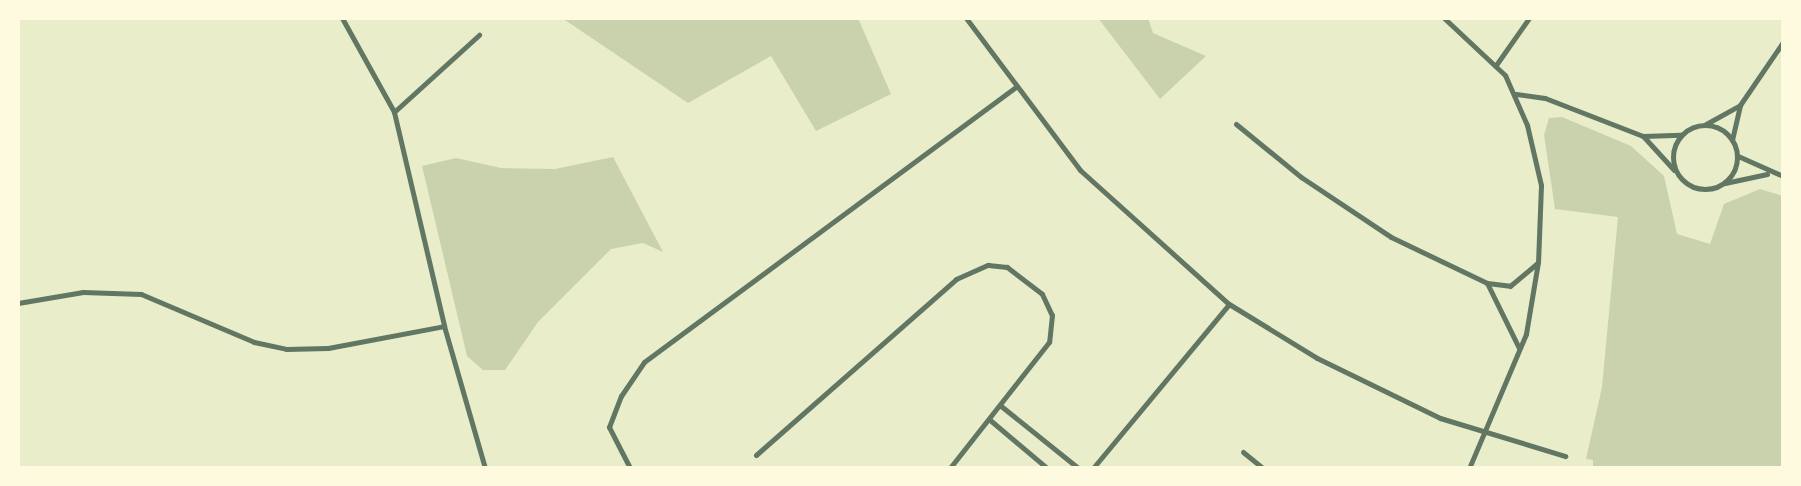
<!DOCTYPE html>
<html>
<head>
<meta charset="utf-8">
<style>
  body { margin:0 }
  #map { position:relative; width:1801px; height:486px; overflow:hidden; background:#e9edc9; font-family:Roboto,sans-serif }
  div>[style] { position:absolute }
  .green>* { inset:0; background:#cad2ad }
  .minor>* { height:5px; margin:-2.5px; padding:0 2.5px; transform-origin:2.5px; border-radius:2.5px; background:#617663 }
  .minor>.ring { margin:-2.5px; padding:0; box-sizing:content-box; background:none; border:5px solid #617663; border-radius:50% }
  span { translate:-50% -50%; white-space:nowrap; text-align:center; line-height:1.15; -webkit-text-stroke:5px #fefae0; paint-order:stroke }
  .frame { position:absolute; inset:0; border:20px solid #fefae0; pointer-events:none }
</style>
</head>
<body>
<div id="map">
  <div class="green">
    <i style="clip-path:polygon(562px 18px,858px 18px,891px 94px,816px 131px,771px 56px,688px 103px)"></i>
    <i style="clip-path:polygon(1098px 18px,1148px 18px,1153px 33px,1206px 56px,1160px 99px)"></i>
    <i style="clip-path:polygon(1562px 117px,1631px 146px,1664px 176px,1677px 234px,1710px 244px,1724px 204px,1760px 189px,1783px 196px,1783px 468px,1593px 468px,1593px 460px,1586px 459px,1602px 387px,1618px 217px,1555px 209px,1544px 135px,1549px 118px)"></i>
    <i style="clip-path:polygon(613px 157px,663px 252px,643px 243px,611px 249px,538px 322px,505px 370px,483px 370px,467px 356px,422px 166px,456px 158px,501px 168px,555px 169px)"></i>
  </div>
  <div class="minor">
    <i style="left:342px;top:18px;width:107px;rotate:61deg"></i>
    <i style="left:394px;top:112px;width:220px;rotate:76.8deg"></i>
    <i style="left:444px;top:326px;width:148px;rotate:73.9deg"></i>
    <i style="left:966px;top:18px;width:190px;rotate:53.1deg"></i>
    <i style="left:1080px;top:170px;width:200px;rotate:42deg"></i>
    <i style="left:1229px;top:304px;width:103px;rotate:31.5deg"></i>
    <i style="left:1317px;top:358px;width:137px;rotate:26deg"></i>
    <i style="left:1440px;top:418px;width:131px;rotate:16.9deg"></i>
    <i style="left:1444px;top:18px;width:83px;rotate:43.1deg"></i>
    <i style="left:1505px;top:75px;width:55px;rotate:66.3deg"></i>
    <i style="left:1527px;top:125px;width:62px;rotate:76.9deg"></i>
    <i style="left:1541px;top:185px;width:77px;rotate:92.2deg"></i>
    <i style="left:1538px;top:262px;width:73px;rotate:99.5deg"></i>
    <i style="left:1526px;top:334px;width:146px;rotate:113deg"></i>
    <i style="left:1496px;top:65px;width:57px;rotate:-54.9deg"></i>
    <i style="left:1516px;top:94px;width:29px;rotate:8deg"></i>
    <i style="left:1545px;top:98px;width:105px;rotate:21.2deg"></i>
    <i style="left:1643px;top:136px;width:38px;rotate:-2deg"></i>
    <i style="left:394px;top:112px;width:115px;rotate:-42.2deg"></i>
    <i style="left:1236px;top:124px;width:84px;rotate:39.2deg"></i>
    <i style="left:1301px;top:177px;width:108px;rotate:33.7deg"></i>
    <i style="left:1391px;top:237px;width:106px;rotate:25.6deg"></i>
    <i style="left:1487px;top:283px;width:23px;rotate:7deg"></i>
    <i style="left:1510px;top:286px;width:35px;rotate:-40deg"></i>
    <i style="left:1706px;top:124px;width:39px;rotate:-29deg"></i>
    <i style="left:1740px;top:105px;width:76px;rotate:-55.7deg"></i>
    <i class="ring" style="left:1673px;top:125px;width:59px;height:59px"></i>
    <i style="left:1643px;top:136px;width:46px;rotate:47.6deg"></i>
    <i style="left:1732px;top:140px;width:36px;rotate:-77deg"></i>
    <i style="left:1738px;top:156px;width:49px;rotate:24deg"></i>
    <i style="left:1725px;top:183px;width:43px;rotate:-12.1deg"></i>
    <i style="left:1487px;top:283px;width:72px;rotate:63.8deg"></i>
    <i style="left:18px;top:303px;width:66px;rotate:-9.6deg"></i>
    <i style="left:83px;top:292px;width:58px;rotate:2deg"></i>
    <i style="left:141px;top:294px;width:123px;rotate:23deg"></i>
    <i style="left:254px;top:342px;width:33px;rotate:12deg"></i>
    <i style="left:286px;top:349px;width:42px;rotate:-1.4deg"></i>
    <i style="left:328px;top:348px;width:118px;rotate:-10.7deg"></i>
    <i style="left:1001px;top:406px;width:99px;rotate:38.8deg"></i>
    <i style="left:990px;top:420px;width:75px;rotate:40.1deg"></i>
    <i style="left:1243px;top:452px;width:26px;rotate:39deg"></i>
    <i style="left:756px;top:455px;width:266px;rotate:-41.3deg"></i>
    <i style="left:956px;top:279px;width:35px;rotate:-24deg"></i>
    <i style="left:988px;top:265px;width:19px;rotate:6deg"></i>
    <i style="left:1007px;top:267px;width:44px;rotate:37.6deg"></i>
    <i style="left:1042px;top:294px;width:23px;rotate:65deg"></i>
    <i style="left:1052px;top:315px;width:27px;rotate:96deg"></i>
    <i style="left:1049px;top:342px;width:160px;rotate:128.2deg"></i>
    <i style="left:630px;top:468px;width:46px;rotate:-117.1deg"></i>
    <i style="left:609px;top:427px;width:33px;rotate:-69deg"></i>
    <i style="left:621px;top:396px;width:41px;rotate:-55.9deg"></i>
    <i style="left:644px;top:362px;width:462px;rotate:-36.5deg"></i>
    <i style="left:1093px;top:468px;width:213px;rotate:-50.3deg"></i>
  </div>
  <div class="frame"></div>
</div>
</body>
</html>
